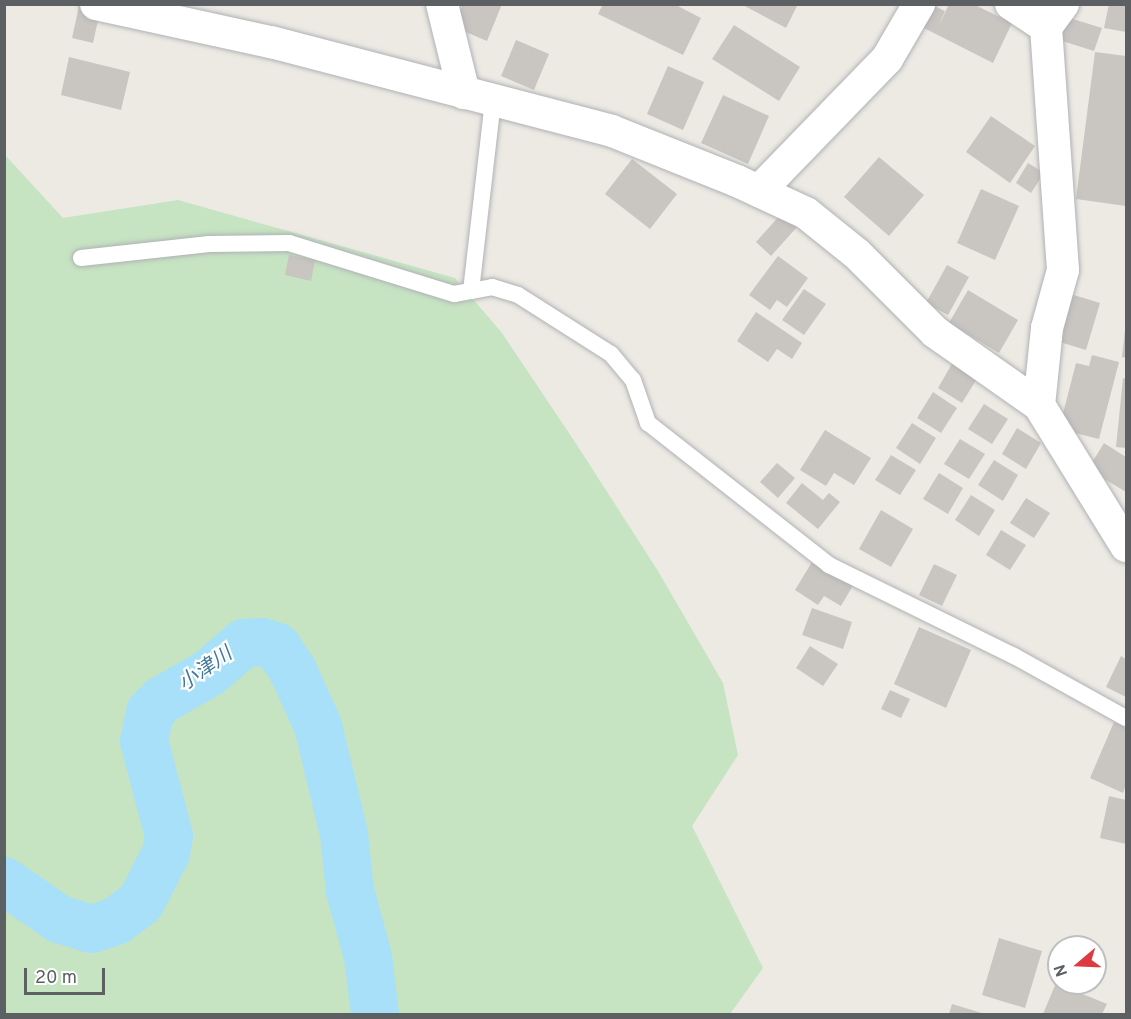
<!DOCTYPE html>
<html>
<head>
<meta charset="utf-8">
<style>
  body { margin:0 }
  #map { position:relative; width:1131px; height:1019px; overflow:hidden; background:#edeae4; font-family:Overpass,"Noto Sans JP",sans-serif }
  div>[style] { position:absolute }
  .green>* { inset:0; background:#c6e3c2 }
  .river>* { height:48px; margin:-24px; padding:0 24px; transform-origin:24px; border-radius:24px; background:#a8e0f9 }
  .building>* { inset:0; background:#c9c5c0 }
  .roads { filter:drop-shadow(0 0 2px #afb2b5) drop-shadow(0 0 2px #afb2b5) }
  .lane>* { height:16px; margin:-8px; padding:0 8px; transform-origin:8px; border-radius:8px; background:#fff }
  .street>* { height:32px; margin:-16px; padding:0 16px; transform-origin:16px; border-radius:16px; background:#fff }
  span { translate:-50% -50%; white-space:nowrap; text-align:center; line-height:1.15; -webkit-text-stroke:4.5px #fff; paint-order:stroke }
  .water-label { font-size:20px; color:#417798; font-style:italic }
  .frame { position:absolute; inset:0; border:6px solid #5c6063; pointer-events:none }
  .north { position:absolute; left:1047px; top:935px; width:60px; height:60px; box-sizing:border-box; background:#fff; border:2px solid #bebfc1; border-radius:50%; rotate:251deg; font-size:16px; font-weight:700; line-height:24px; text-align:center; color:#5c6063 }
  .north::after { content:''; display:block; margin:auto; width:21px; height:27px; background:#dc3b42; clip-path:polygon(50% 0,100% 100%,50% 72%,0 100%) }
  .scale { position:absolute; left:24px; top:968px; width:81px; height:27px; box-sizing:border-box; border:3px solid #5c6063; border-top:0; padding-left:8px; font-size:18px; line-height:21px; white-space:nowrap; color:#5c6063; -webkit-text-stroke:4px #fff; paint-order:stroke }
</style>
</head>
<body>
<div id="map">
  <div class="green">
    <i style="clip-path:polygon(5px 155px,63px 218px,178px 200px,455px 278px,502px 333px,575px 442px,658px 571px,723px 683px,738px 755px,692px 826px,763px 968px,730px 1014px,5px 1014px)"></i>
  </div>
  <div class="river">
    <i style="left:4px;top:881px;width:67px;rotate:34.6deg"></i>
    <i style="left:59px;top:919px;width:34px;rotate:17deg"></i>
    <i style="left:92px;top:929px;width:25px;rotate:-18deg"></i>
    <i style="left:116px;top:921px;width:31px;rotate:-37deg"></i>
    <i style="left:141px;top:902px;width:55px;rotate:-63deg"></i>
    <i style="left:166px;top:853px;width:17px;rotate:-80deg"></i>
    <i style="left:169px;top:836px;width:98px;rotate:-104.7deg"></i>
    <i style="left:144px;top:741px;width:30px;rotate:-78deg"></i>
    <i style="left:150px;top:712px;width:17px;rotate:-45deg"></i>
    <i style="left:162px;top:700px;width:54px;rotate:-29.9deg"></i>
    <i style="left:209px;top:673px;width:46px;rotate:-40.6deg"></i>
    <i style="left:244px;top:643px;width:18px;rotate:-3deg"></i>
    <i style="left:262px;top:642px;width:16px;rotate:18deg"></i>
    <i style="left:277px;top:647px;width:29px;rotate:56deg"></i>
    <i style="left:293px;top:671px;width:60px;rotate:65.6deg"></i>
    <i style="left:318px;top:726px;width:111px;rotate:76.5deg"></i>
    <i style="left:344px;top:834px;width:57px;rotate:84deg"></i>
    <i style="left:350px;top:891px;width:68px;rotate:74.7deg"></i>
    <i style="left:368px;top:957px;width:57px;rotate:83deg"></i>
  </div>
  <div class="building">
    <i style="clip-path:polygon(463px 4px,502px 4px,487px 41px,454px 27px)"></i>
    <i style="clip-path:polygon(603px 4px,674px 4px,701px 18px,683px 55px,598px 14px)"></i>
    <i style="clip-path:polygon(741px 4px,798px 4px,786px 28px)"></i>
    <i style="clip-path:polygon(930px 4px,945px 11px,938px 28px,949px 4px,973px 4px,1012px 23px,993px 63px,918px 25px)"></i>
    <i style="clip-path:polygon(1109px 4px,1126px 4px,1126px 32px,1104px 28px)"></i>
    <i style="clip-path:polygon(79px 6px,100px 11px,93px 43px,72px 38px)"></i>
    <i style="clip-path:polygon(1063px 16px,1102px 28px,1094px 51px,1056px 39px)"></i>
    <i style="clip-path:polygon(734px 25px,800px 67px,779px 101px,712px 59px)"></i>
    <i style="clip-path:polygon(516px 40px,549px 54px,534px 90px,501px 76px)"></i>
    <i style="clip-path:polygon(1095px 52px,1126px 56px,1126px 206px,1076px 199px)"></i>
    <i style="clip-path:polygon(69px 57px,130px 72px,121px 110px,61px 95px)"></i>
    <i style="clip-path:polygon(668px 66px,704px 82px,683px 130px,647px 114px)"></i>
    <i style="clip-path:polygon(723px 95px,769px 116px,748px 164px,701px 143px)"></i>
    <i style="clip-path:polygon(991px 116px,1035px 146px,1010px 183px,966px 152px)"></i>
    <i style="clip-path:polygon(879px 157px,924px 195px,889px 236px,844px 197px)"></i>
    <i style="clip-path:polygon(632px 159px,677px 194px,650px 229px,605px 194px)"></i>
    <i style="clip-path:polygon(1028px 163px,1044px 173px,1031px 193px,1016px 183px)"></i>
    <i style="clip-path:polygon(981px 189px,1019px 206px,995px 260px,957px 243px)"></i>
    <i style="clip-path:polygon(782px 213px,797px 227px,771px 256px,756px 242px)"></i>
    <i style="clip-path:polygon(289px 255px,315px 260px,311px 281px,285px 275px)"></i>
    <i style="clip-path:polygon(778px 256px,808px 278px,787px 307px,777px 300px,770px 310px,749px 295px)"></i>
    <i style="clip-path:polygon(947px 265px,969px 277px,948px 315px,926px 303px)"></i>
    <i style="clip-path:polygon(804px 289px,826px 304px,804px 335px,782px 320px)"></i>
    <i style="clip-path:polygon(968px 290px,1018px 320px,999px 353px,949px 323px)"></i>
    <i style="clip-path:polygon(1064px 292px,1100px 303px,1086px 350px,1050px 339px)"></i>
    <i style="clip-path:polygon(756px 312px,802px 343px,792px 359px,777px 349px,768px 362px,737px 341px)"></i>
    <i style="clip-path:polygon(1125px 330px,1126px 330px,1126px 358px,1122px 357px)"></i>
    <i style="clip-path:polygon(1092px 355px,1119px 362px,1099px 439px,1059px 429px,1076px 363px,1089px 366px)"></i>
    <i style="clip-path:polygon(953px 362px,978px 377px,962px 403px,938px 388px)"></i>
    <i style="clip-path:polygon(1123px 378px,1126px 379px,1126px 448px,1116px 447px)"></i>
    <i style="clip-path:polygon(933px 392px,957px 408px,941px 433px,917px 418px)"></i>
    <i style="clip-path:polygon(984px 404px,1008px 419px,992px 444px,968px 429px)"></i>
    <i style="clip-path:polygon(912px 423px,936px 438px,920px 464px,896px 448px)"></i>
    <i style="clip-path:polygon(1017px 428px,1041px 443px,1026px 469px,1002px 454px)"></i>
    <i style="clip-path:polygon(825px 430px,871px 458px,854px 485px,834px 473px,826px 486px,800px 470px)"></i>
    <i style="clip-path:polygon(960px 439px,985px 454px,969px 479px,944px 464px)"></i>
    <i style="clip-path:polygon(1104px 443px,1126px 457px,1126px 492px,1088px 469px)"></i>
    <i style="clip-path:polygon(891px 455px,916px 470px,900px 495px,875px 480px)"></i>
    <i style="clip-path:polygon(994px 460px,1018px 475px,1003px 501px,978px 485px)"></i>
    <i style="clip-path:polygon(777px 463px,795px 478px,778px 498px,760px 482px)"></i>
    <i style="clip-path:polygon(939px 473px,963px 488px,948px 514px,923px 499px)"></i>
    <i style="clip-path:polygon(802px 483px,823px 500px,829px 493px,840px 502px,818px 529px,786px 503px)"></i>
    <i style="clip-path:polygon(971px 495px,995px 510px,979px 536px,955px 520px)"></i>
    <i style="clip-path:polygon(1026px 498px,1050px 513px,1034px 538px,1010px 523px)"></i>
    <i style="clip-path:polygon(881px 510px,913px 529px,891px 567px,859px 549px)"></i>
    <i style="clip-path:polygon(1001px 530px,1026px 545px,1010px 570px,986px 555px)"></i>
    <i style="clip-path:polygon(815px 557px,855px 582px,841px 606px,824px 596px,818px 605px,795px 590px)"></i>
    <i style="clip-path:polygon(934px 564px,957px 575px,942px 606px,919px 595px)"></i>
    <i style="clip-path:polygon(812px 608px,852px 622px,843px 649px,802px 635px)"></i>
    <i style="clip-path:polygon(919px 627px,971px 650px,946px 708px,894px 684px)"></i>
    <i style="clip-path:polygon(810px 646px,838px 664px,823px 686px,796px 668px)"></i>
    <i style="clip-path:polygon(1121px 656px,1126px 659px,1126px 697px,1106px 687px)"></i>
    <i style="clip-path:polygon(890px 690px,910px 699px,901px 718px,881px 709px)"></i>
    <i style="clip-path:polygon(1114px 722px,1126px 727px,1126px 785px,1123px 793px,1090px 778px)"></i>
    <i style="clip-path:polygon(1109px 796px,1126px 800px,1126px 844px,1100px 838px)"></i>
    <i style="clip-path:polygon(999px 938px,1042px 951px,1025px 1008px,982px 995px)"></i>
    <i style="clip-path:polygon(1056px 983px,1107px 1004px,1102px 1014px,1043px 1014px)"></i>
    <i style="clip-path:polygon(952px 1004px,985px 1014px,949px 1014px)"></i>
  </div>
  <div class="roads">
    <div class="lane">
      <i style="left:81px;top:258px;width:129px;rotate:-6.2deg"></i>
      <i style="left:209px;top:244px;width:80px;rotate:-0.7deg"></i>
      <i style="left:289px;top:243px;width:173px;rotate:17.2deg"></i>
      <i style="left:454px;top:294px;width:39px;rotate:-10deg"></i>
      <i style="left:492px;top:287px;width:27px;rotate:17deg"></i>
      <i style="left:518px;top:295px;width:110px;rotate:32.4deg"></i>
      <i style="left:611px;top:354px;width:34px;rotate:50deg"></i>
      <i style="left:633px;top:380px;width:46px;rotate:70.8deg"></i>
      <i style="left:648px;top:423px;width:230px;rotate:38.1deg"></i>
      <i style="left:829px;top:565px;width:206px;rotate:26.2deg"></i>
      <i style="left:1014px;top:656px;width:128px;rotate:29deg"></i>
      <i style="left:471px;top:291px;width:192px;rotate:-83.4deg"></i>
    </div>
    <div class="street">
      <i style="left:96px;top:4px;width:179px;rotate:12.3deg"></i>
      <i style="left:271px;top:42px;width:352px;rotate:14.6deg"></i>
      <i style="left:612px;top:131px;width:135px;rotate:21.8deg"></i>
      <i style="left:737px;top:181px;width:76px;rotate:24.9deg"></i>
      <i style="left:806px;top:213px;width:65px;rotate:38.8deg"></i>
      <i style="left:857px;top:254px;width:110px;rotate:45deg"></i>
      <i style="left:935px;top:332px;width:127px;rotate:35.1deg"></i>
      <i style="left:442px;top:4px;width:92px;rotate:76.1deg"></i>
      <i style="left:1011px;top:4px;width:42px;rotate:33.3deg"></i>
      <i style="left:1063px;top:4px;width:29px;rotate:126deg"></i>
      <i style="left:1046px;top:27px;width:244px;rotate:86deg"></i>
      <i style="left:1063px;top:270px;width:60px;rotate:105.4deg"></i>
      <i style="left:1047px;top:328px;width:77px;rotate:95.9deg"></i>
      <i style="left:1039px;top:405px;width:166px;rotate:58.3deg"></i>
      <i style="left:759px;top:191px;width:184px;rotate:-45.9deg"></i>
      <i style="left:887px;top:59px;width:64px;rotate:-59.8deg"></i>
    </div>
  </div>
  <div class="water-label">
    <span style="left:206px;top:670px;rotate:-35deg">小津川</span>
  </div>
  <div class="frame"></div>
  <div class="north">N</div>
  <div class="scale">20 m</div>
</div>
</body>
</html>
